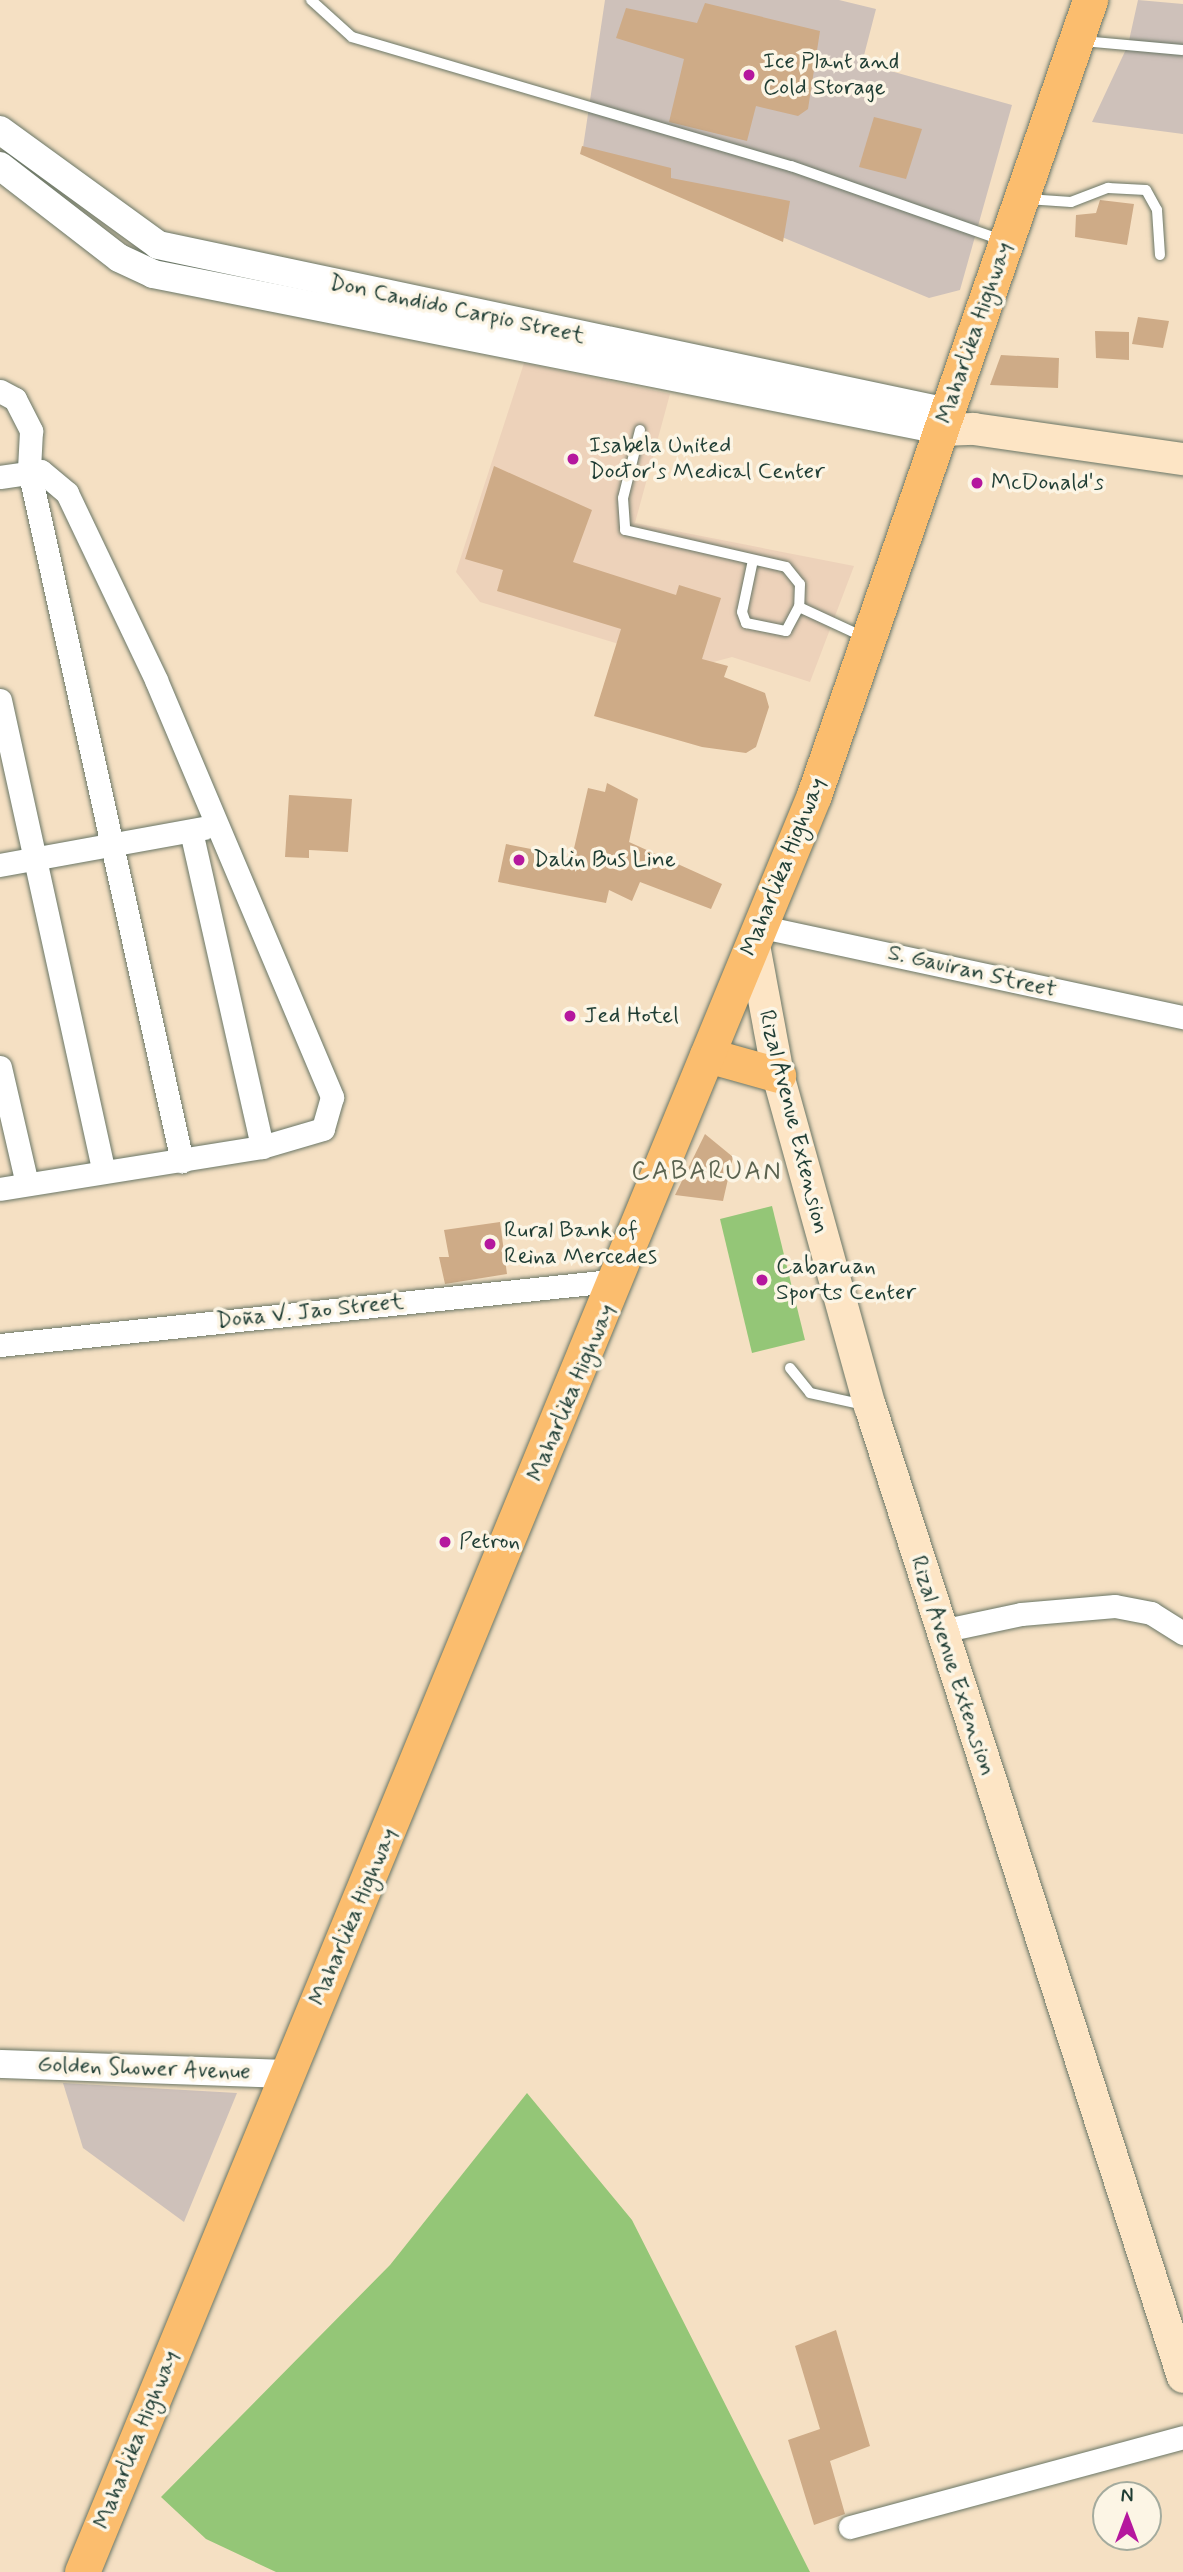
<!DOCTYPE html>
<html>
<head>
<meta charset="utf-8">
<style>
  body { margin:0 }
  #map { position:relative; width:1183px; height:2572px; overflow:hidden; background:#f5e0c3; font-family:Mynerve,sans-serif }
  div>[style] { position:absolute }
  .built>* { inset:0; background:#edd2ba }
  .industrial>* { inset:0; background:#cec1ba }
  .green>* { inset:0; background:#94c677 }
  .building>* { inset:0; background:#ceab87 }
  .roads { filter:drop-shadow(0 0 2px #6a7666) drop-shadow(0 0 2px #6a7666) }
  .service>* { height:10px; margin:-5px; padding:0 5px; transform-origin:5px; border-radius:5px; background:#fff }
  .minor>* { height:23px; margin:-11.5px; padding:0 11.5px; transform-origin:11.5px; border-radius:11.5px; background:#fff }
  .tertiary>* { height:28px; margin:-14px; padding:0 14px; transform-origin:14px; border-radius:14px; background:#fff }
  .secondary>* { height:32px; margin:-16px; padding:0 16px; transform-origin:16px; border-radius:16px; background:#fde5c5 }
  .primary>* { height:35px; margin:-17.5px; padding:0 17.5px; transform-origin:17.5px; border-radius:17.5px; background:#fbbd6e }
  .dots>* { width:19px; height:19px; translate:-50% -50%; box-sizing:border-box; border:4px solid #fcf5e5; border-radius:50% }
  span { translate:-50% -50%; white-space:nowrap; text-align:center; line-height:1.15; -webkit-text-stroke:7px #fcf5e5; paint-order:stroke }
  .poi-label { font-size:23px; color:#1f3d34 }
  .left { translate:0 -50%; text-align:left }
  .street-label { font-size:23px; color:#1f3d34 }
  .quarter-label { font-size:26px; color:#5c6451; letter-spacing:2px }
  .north { position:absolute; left:1092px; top:2481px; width:70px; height:70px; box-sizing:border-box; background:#fcf5e5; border:2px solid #a4ab9e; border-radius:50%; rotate:0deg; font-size:19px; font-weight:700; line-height:28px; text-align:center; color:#1f3d34 }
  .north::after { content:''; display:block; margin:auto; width:24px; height:32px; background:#b5179e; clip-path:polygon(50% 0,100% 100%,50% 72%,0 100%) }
</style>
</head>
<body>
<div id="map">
  <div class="built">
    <i style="clip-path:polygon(524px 363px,670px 394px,635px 523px,854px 566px,810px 682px,732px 657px,695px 667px,480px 602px,456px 572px)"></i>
  </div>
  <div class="industrial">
    <i style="clip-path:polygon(605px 0,839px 0,876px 9px,862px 63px,1012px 105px,960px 290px,929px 298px,582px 154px)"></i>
    <i style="clip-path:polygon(1138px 0,1183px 4px,1183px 134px,1092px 122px,1128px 45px)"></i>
    <i style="clip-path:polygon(63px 2083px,237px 2093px,184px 2222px,83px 2148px)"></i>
  </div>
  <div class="green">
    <i style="clip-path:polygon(772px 1206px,805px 1340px,752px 1353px,720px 1219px)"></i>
    <i style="clip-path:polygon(527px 2093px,632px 2220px,810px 2572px,276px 2572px,206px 2539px,161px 2497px,390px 2265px)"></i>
  </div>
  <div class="building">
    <i style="clip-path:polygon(705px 3px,820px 31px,808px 109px,798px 116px,756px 106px,747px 141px,669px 122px,684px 59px,616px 38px,626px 8px,697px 23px)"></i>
    <i style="clip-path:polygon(874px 117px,922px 129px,906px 179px,859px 167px)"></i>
    <i style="clip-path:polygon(582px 146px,671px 168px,671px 178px,790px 201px,783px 242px,580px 154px)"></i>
    <i style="clip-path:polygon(1100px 200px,1134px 204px,1127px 245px,1075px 237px,1076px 215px,1096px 213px)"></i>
    <i style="clip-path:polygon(1138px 317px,1169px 321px,1163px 348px,1132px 344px)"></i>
    <i style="clip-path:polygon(1095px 331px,1129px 332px,1129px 360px,1096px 358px)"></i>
    <i style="clip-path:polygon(1001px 355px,1059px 358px,1058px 388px,990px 385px)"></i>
    <i style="clip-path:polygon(494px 466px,592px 510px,573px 562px,676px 595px,679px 585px,721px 598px,702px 659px,728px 666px,724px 677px,765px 693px,769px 707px,756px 747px,746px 753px,702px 747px,594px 716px,621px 629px,497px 591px,503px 570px,465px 559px)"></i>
    <i style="clip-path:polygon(607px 783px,638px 799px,629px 842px,722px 884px,711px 909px,640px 882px,632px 901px,609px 890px,606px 903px,498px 882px,506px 844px,572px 857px,588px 788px,605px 792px)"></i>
    <i style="clip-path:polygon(289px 795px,352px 799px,348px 852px,309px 850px,309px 858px,285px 857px)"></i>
    <i style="clip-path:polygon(705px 1134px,733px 1157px,723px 1201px,675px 1195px)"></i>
    <i style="clip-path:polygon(500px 1222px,507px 1274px,445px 1284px,439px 1257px,449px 1257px,444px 1230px)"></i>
    <i style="clip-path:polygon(836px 2330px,870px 2446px,830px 2461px,845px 2514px,814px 2525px,788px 2440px,820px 2429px,795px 2346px)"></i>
  </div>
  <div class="roads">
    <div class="service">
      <i style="left:311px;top:0;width:55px;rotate:42.1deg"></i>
      <i style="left:352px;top:37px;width:458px;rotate:16.4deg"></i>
      <i style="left:791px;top:166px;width:223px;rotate:19.4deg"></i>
      <i style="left:1082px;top:41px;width:101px;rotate:5.1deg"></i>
      <i style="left:1027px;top:199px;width:44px;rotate:3.9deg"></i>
      <i style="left:1071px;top:202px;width:40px;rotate:-21deg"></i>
      <i style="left:1108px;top:188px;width:38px;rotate:3deg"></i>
      <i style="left:1146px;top:190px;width:23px;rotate:61deg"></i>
      <i style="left:1157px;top:210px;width:45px;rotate:86.2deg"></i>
      <i style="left:640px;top:430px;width:70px;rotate:104deg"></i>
      <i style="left:623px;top:498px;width:32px;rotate:86deg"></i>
      <i style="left:625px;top:530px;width:165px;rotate:12.9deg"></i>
      <i style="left:786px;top:567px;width:22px;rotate:51deg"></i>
      <i style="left:800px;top:584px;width:23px;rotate:92deg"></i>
      <i style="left:799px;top:607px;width:72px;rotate:24.8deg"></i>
      <i style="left:753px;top:560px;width:53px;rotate:101.9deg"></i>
      <i style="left:742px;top:612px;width:12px;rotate:70deg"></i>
      <i style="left:746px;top:623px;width:41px;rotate:11.3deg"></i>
      <i style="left:786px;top:631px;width:27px;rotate:-62deg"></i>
      <i style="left:790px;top:1368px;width:32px;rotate:51deg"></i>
      <i style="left:810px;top:1393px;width:55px;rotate:12.5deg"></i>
    </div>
    <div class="minor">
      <i style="left:0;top:391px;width:17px;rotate:28deg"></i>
      <i style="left:15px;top:399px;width:36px;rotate:63deg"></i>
      <i style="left:31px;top:431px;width:39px;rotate:93deg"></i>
      <i style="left:29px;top:470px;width:708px;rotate:77.52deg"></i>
      <i style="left:0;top:477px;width:41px;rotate:-8.3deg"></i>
      <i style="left:41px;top:471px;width:34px;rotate:40deg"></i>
      <i style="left:67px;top:493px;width:207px;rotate:64.5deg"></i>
      <i style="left:156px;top:680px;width:453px;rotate:67.1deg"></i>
      <i style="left:332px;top:1097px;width:33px;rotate:106deg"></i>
      <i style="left:323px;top:1129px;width:64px;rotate:163.6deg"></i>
      <i style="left:262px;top:1147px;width:265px;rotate:170.9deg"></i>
      <i style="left:0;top:700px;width:480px;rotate:77.6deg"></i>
      <i style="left:191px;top:831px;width:324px;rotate:77.3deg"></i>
      <i style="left:0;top:865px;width:207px;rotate:-10.3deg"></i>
      <i style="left:762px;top:927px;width:431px;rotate:12.1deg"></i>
      <i style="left:0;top:1067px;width:120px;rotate:77deg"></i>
      <i style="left:0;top:1345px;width:623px;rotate:-5.98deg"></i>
      <i style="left:941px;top:1631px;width:82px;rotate:-12deg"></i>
      <i style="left:1021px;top:1614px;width:94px;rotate:-4.9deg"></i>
      <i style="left:1115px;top:1606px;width:37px;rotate:11deg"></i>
      <i style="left:1151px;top:1613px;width:38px;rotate:32deg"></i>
      <i style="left:850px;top:2527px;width:345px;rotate:-15.1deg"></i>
    </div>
    <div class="tertiary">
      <i style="left:0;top:130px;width:195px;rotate:36deg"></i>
      <i style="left:158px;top:245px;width:807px;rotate:11.94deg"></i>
      <i style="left:0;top:166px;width:150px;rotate:37.7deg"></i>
      <i style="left:119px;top:258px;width:38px;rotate:25deg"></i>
      <i style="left:153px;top:274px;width:803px;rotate:11.2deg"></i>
      <i style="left:0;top:2064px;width:287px;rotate:2deg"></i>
    </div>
    <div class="secondary">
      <i style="left:942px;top:430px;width:32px;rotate:-2deg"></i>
      <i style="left:974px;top:429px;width:211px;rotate:8.2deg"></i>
      <i style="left:754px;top:945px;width:132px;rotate:79.5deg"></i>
      <i style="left:778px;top:1075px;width:344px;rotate:74.5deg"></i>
      <i style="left:870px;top:1406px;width:1020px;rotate:72.13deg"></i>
    </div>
    <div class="primary">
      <i style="left:707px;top:1055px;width:74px;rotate:15.7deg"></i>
      <i style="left:82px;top:2572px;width:1922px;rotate:-67.61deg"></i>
      <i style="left:814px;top:795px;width:842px;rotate:-70.85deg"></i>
    </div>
  </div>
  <div class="dots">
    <i style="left:749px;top:75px;background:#b5179e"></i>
    <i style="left:573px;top:459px;background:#b5179e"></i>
    <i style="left:977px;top:483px;background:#b5179e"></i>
    <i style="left:519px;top:860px;background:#b5179e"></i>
    <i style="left:570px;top:1016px;background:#b5179e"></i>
    <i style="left:490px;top:1244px;background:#b5179e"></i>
    <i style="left:762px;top:1280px;background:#b5179e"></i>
    <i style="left:445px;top:1542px;background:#b5179e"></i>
  </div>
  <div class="poi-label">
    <span class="left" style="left:763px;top:75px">Ice Plant and<br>Cold Storage</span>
    <span class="left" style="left:589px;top:459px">Isabela United<br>Doctor's Medical Center</span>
    <span class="left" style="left:991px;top:483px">McDonald's</span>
    <span class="left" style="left:533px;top:860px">Dalin Bus Line</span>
    <span class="left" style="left:584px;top:1016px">Jed Hotel</span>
    <span class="left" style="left:504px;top:1244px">Rural Bank of<br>Reina Mercedes</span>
    <span class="left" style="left:776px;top:1280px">Cabaruan<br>Sports Center</span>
    <span class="left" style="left:459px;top:1542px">Petron</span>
  </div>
  <div class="street-label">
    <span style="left:457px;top:310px;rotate:12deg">Don Candido Carpio Street</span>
    <span style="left:975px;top:333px;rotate:-71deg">Maharlika Highway</span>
    <span style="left:784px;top:867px;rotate:-68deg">Maharlika Highway</span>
    <span style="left:972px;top:972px;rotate:13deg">S. Gauiran Street</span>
    <span style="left:793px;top:1122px;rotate:76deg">Rizal Avenue Extension</span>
    <span style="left:310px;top:1312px;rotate:-6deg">Doña V. Jao Street</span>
    <span style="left:572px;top:1393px;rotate:-67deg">Maharlika Highway</span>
    <span style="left:952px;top:1666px;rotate:72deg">Rizal Avenue Extension</span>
    <span style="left:354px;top:1917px;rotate:-67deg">Maharlika Highway</span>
    <span style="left:144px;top:2069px;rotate:2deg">Golden Shower Avenue</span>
    <span style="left:137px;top:2440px;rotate:-68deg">Maharlika Highway</span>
  </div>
  <div class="quarter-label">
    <span style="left:707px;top:1173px">CABARUAN</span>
  </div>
  <div class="north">N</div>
</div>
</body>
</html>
